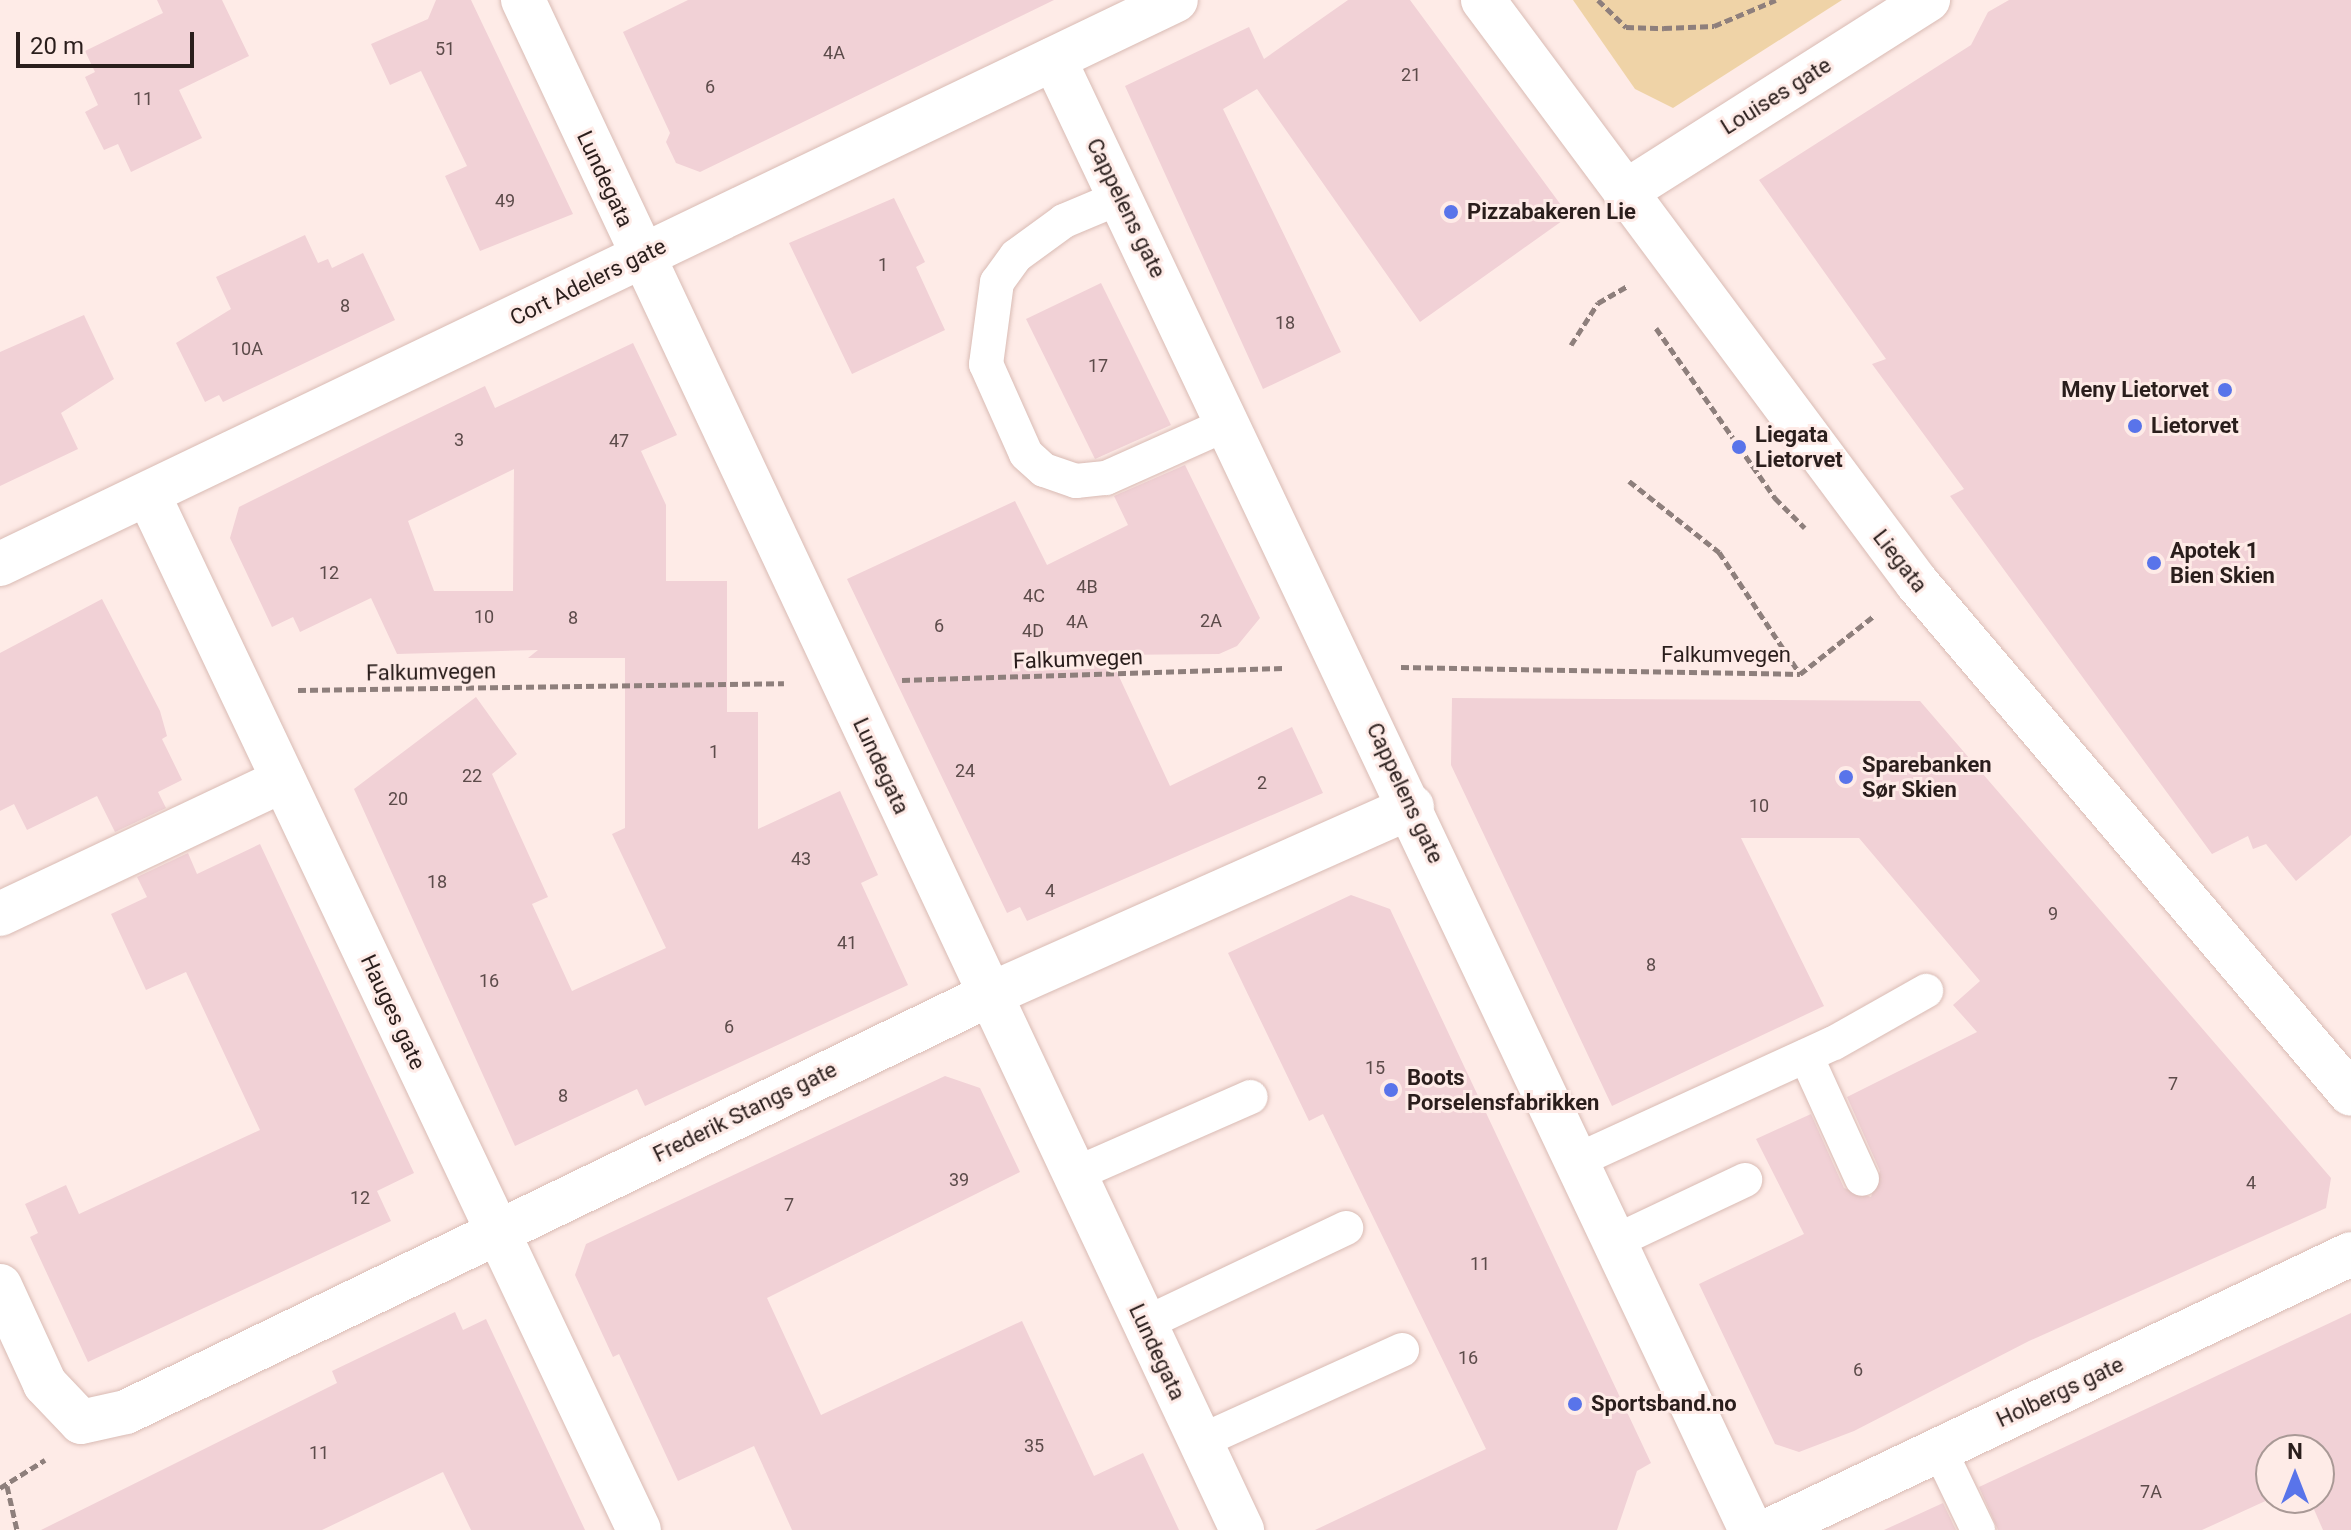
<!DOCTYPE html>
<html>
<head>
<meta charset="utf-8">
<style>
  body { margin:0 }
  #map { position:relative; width:2351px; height:1530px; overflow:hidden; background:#feebe7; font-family:Roboto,sans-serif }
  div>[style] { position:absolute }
  .green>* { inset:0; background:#efd3a7 }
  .building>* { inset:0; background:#f1d1d6 }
  .path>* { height:5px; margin-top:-2.5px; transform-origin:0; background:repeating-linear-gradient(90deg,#8e7f7c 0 8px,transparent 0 12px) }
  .roads { filter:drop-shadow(0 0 2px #d9bbb4) drop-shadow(0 0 2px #d9bbb4) }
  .lane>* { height:34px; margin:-17px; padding:0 17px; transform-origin:17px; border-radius:17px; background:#fff }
  .street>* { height:44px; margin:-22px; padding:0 22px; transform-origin:22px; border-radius:22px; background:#fff }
  .secondary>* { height:44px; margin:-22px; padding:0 22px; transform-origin:22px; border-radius:22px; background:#fff }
  .primary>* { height:44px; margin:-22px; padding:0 22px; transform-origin:22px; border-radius:22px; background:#fff }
  .dots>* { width:22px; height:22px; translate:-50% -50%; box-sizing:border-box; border:4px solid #feebe7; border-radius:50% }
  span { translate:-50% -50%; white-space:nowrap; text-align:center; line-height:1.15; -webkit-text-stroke:6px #feebe7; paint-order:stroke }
  .number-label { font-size:18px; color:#5c4b4a }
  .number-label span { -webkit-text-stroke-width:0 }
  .street-label { font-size:22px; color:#2a1e1c }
  .poi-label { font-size:22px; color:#2a1e1c; font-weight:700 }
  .left { translate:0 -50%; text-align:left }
  .right { translate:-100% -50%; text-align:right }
  .north { position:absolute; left:2255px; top:1434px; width:80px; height:80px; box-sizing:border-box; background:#feebe7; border:2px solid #a99996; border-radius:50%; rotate:0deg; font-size:22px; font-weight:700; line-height:32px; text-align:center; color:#2a1e1c }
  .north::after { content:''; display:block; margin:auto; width:28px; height:36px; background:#5974ea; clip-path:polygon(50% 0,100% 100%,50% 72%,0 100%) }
  .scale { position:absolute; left:16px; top:32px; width:178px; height:36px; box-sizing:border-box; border:4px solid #2a1e1c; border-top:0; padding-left:10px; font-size:24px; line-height:28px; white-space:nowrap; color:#2a1e1c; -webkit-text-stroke:6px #feebe7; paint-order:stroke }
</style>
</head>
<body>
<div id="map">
  <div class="green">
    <i style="clip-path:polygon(1573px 0,1842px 0,1673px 108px,1635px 89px)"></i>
  </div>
  <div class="building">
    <i style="clip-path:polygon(157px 0,222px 0,249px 56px,179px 90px,202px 138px,131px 172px,118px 144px,104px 150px,85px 112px,98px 105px,85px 77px,95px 72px,85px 51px,163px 13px)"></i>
    <i style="clip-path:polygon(436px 0,471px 0,573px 214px,480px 251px,445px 176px,467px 166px,421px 71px,390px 85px,371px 44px,428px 19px)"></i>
    <i style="clip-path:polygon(688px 0,1054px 0,700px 172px,676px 163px,666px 142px,670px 133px,623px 32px)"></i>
    <i style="clip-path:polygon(1348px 0,1410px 0,1569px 216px,1420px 322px,1257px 89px,1223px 109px,1341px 352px,1263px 389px,1125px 86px,1249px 27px,1264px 59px)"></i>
    <i style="clip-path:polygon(2009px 0,2351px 0,2351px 835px,2296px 881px,2266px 844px,2253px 849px,2248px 836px,2212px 854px,1950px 496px,1964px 489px,1872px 364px,1886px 359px,1759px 180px,1971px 45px,1988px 12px)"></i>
    <i style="clip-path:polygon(894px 198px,925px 262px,916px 267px,945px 330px,852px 374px,789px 243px)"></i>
    <i style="clip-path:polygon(305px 235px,318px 263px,328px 259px,332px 268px,363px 253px,395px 320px,223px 402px,219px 395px,205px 402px,176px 343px,231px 309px,216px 277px)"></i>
    <i style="clip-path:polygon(1101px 283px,1171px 425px,1095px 459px,1026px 319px)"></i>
    <i style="clip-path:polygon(84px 315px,114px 379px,61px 413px,78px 449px,0 486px,0 352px)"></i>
    <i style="clip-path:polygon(evenodd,633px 343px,677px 435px,641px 451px,666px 505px,666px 581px,727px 581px,727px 712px,758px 712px,758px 829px,840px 791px,878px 875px,861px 883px,908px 985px,645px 1106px,637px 1089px,515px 1146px,354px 789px,476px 697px,517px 754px,492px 774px,548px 897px,532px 904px,572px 991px,666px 948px,612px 834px,625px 828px,625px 658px,528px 658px,538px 650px,397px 654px,371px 598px,300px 632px,293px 617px,272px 627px,230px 538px,239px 507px,394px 430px,485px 386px,495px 408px,633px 343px,514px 469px,513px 591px,434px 591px,408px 521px,514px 469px)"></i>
    <i style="clip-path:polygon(1185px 465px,1260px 618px,1237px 646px,1219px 654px,1109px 655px,1170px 786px,1292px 727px,1323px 793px,1027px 921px,1020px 907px,1007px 913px,847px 579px,1015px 501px,1047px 565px,1128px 525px,1114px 496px)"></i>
    <i style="clip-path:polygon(102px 599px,160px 711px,167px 736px,162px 739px,182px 780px,158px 792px,166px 808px,115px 832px,97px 796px,27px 830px,14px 804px,0 811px,0 653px)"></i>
    <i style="clip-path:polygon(1452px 698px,1920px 701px,2331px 1178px,2326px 1208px,2029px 1341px,1854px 1431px,1799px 1452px,1775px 1444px,1699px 1284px,1804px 1234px,1756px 1139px,1811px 1114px,1844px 1188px,1871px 1197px,1880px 1171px,1847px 1097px,1977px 1032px,1953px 1005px,1980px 981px,1859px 838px,1741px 838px,1824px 1006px,1612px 1106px,1451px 765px)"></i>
    <i style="clip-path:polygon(260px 844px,414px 1173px,377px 1191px,391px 1221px,88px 1362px,30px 1237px,38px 1233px,25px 1204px,66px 1185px,79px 1214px,260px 1130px,186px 972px,146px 990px,111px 914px,147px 897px,137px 877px,188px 853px,197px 874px)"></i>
    <i style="clip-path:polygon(1351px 895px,1390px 909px,1651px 1463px,1637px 1471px,1617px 1530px,1315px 1530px,1486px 1449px,1323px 1114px,1309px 1121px,1228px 953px)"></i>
    <i style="clip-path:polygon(945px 1076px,980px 1088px,1020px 1172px,767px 1298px,821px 1415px,1022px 1321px,1094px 1476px,1143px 1453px,1179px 1530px,792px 1530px,754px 1446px,678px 1481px,619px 1354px,613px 1357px,575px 1275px,586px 1244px)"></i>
    <i style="clip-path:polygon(455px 1312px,463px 1330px,486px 1319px,585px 1530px,471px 1530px,443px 1472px,322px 1530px,41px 1530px,337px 1383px,332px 1371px)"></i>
    <i style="clip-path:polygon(2351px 1313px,2351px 1530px,2323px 1530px,2309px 1498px,2319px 1498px,2319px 1450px,2271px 1450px,2272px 1498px,2202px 1530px,1998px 1530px,1979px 1487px)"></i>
    <i style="clip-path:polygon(1943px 1503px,1956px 1530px,1884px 1530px)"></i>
  </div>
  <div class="path">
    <i style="left:1598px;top:0;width:39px;rotate:44deg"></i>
    <i style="left:1626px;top:27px;width:38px;rotate:2deg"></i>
    <i style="left:1664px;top:28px;width:50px;rotate:-2.3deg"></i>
    <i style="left:1714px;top:26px;width:67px;rotate:-22.8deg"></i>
    <i style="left:1656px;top:328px;width:208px;rotate:55deg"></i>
    <i style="left:1775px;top:498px;width:42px;rotate:45deg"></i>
    <i style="left:1571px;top:345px;width:50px;rotate:-57.3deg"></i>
    <i style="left:1598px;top:303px;width:34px;rotate:-30deg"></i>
    <i style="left:1629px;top:481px;width:115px;rotate:38.3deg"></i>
    <i style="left:1719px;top:552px;width:146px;rotate:56.4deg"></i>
    <i style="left:1401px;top:667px;width:399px;rotate:1deg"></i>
    <i style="left:1800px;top:674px;width:95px;rotate:-38.2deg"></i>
    <i style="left:902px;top:680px;width:381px;rotate:-1.8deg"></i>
    <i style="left:298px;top:690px;width:486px;rotate:-0.8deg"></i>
    <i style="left:7px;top:1486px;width:45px;rotate:77.2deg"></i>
    <i style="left:0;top:1488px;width:53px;rotate:-31.9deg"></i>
  </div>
  <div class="roads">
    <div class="lane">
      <i style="left:1121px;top:197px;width:62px;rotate:157.2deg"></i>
      <i style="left:1064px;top:221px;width:59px;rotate:143.9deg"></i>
      <i style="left:1016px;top:256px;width:32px;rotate:126deg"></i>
      <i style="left:997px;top:282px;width:83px;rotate:97.6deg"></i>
      <i style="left:986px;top:364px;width:98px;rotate:66deg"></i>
      <i style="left:1026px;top:454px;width:24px;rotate:42deg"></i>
      <i style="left:1044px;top:470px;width:34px;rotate:19deg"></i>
      <i style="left:1076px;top:481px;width:30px;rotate:-6deg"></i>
      <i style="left:1106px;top:478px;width:135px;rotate:-24.1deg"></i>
      <i style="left:1806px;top:1056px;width:135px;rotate:65.5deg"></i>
      <i style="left:1578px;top:1160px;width:281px;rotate:-24.6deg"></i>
      <i style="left:1834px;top:1043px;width:106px;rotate:-29.5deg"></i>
      <i style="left:1073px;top:1175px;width:194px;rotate:-23.7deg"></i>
      <i style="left:1616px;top:1241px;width:143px;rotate:-25.3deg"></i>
      <i style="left:1144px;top:1324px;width:224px;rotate:-25.4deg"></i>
      <i style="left:1199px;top:1442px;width:223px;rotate:-24.4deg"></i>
      <i style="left:1939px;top:1449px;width:90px;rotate:64.3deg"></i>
    </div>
    <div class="street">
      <i style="left:523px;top:0;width:1691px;rotate:64.83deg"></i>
      <i style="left:1054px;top:59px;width:1628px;rotate:64.65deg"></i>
      <i style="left:1625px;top:192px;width:359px;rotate:-32.4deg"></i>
      <i style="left:148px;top:494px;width:1146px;rotate:64.64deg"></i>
      <i style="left:0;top:914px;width:313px;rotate:-25.3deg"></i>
      <i style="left:0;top:1286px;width:108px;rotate:65.3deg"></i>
      <i style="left:45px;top:1384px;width:52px;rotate:46.5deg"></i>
      <i style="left:81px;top:1422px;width:46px;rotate:-12.5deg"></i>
      <i style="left:126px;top:1412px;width:958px;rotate:-25.79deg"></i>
      <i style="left:989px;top:995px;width:463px;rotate:-24deg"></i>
      <i style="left:1770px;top:1530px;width:643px;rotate:-25.41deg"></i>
    </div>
    <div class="secondary">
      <i style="left:0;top:564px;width:1304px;rotate:-25.62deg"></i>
    </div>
    <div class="primary">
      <i style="left:1483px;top:0;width:727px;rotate:53.34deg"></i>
      <i style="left:1917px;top:583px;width:670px;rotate:49.66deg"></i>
    </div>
  </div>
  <div class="dots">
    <i style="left:1451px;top:212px;background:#5974ea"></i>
    <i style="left:2225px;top:390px;background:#5974ea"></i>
    <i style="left:2135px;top:426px;background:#5974ea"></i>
    <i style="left:1739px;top:447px;background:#5974ea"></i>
    <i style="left:2154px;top:563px;background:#5974ea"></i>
    <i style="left:1846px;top:777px;background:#5974ea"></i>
    <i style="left:1391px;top:1090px;background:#5974ea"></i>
    <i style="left:1575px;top:1404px;background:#5974ea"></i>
  </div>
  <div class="number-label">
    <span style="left:445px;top:49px">51</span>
    <span style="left:834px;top:53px">4A</span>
    <span style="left:1411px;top:75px">21</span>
    <span style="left:710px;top:87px">6</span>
    <span style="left:143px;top:99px">11</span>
    <span style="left:505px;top:201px">49</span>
    <span style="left:883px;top:265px">1</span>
    <span style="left:345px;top:306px">8</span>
    <span style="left:1285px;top:323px">18</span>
    <span style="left:247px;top:349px">10A</span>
    <span style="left:1098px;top:366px">17</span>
    <span style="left:459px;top:440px">3</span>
    <span style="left:619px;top:441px">47</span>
    <span style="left:329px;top:573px">12</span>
    <span style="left:1087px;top:587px">4B</span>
    <span style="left:1034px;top:596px">4C</span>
    <span style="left:484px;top:617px">10</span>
    <span style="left:573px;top:618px">8</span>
    <span style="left:1211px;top:621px">2A</span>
    <span style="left:1077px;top:622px">4A</span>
    <span style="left:939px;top:626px">6</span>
    <span style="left:1033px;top:631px">4D</span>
    <span style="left:714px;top:752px">1</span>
    <span style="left:965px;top:771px">24</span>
    <span style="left:472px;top:776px">22</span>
    <span style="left:1262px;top:783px">2</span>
    <span style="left:398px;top:799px">20</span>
    <span style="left:1759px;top:806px">10</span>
    <span style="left:801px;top:859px">43</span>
    <span style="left:437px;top:882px">18</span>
    <span style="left:1050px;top:891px">4</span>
    <span style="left:2053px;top:914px">9</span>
    <span style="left:847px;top:943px">41</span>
    <span style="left:1651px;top:965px">8</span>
    <span style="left:489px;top:981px">16</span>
    <span style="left:729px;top:1027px">6</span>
    <span style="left:1375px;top:1068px">15</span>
    <span style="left:2173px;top:1084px">7</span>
    <span style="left:563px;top:1096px">8</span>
    <span style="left:959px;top:1180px">39</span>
    <span style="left:2251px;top:1183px">4</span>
    <span style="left:360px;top:1198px">12</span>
    <span style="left:789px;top:1205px">7</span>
    <span style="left:1480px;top:1264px">11</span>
    <span style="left:1468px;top:1358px">16</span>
    <span style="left:1858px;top:1370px">6</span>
    <span style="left:1034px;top:1446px">35</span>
    <span style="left:319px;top:1453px">11</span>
    <span style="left:2151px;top:1492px">7A</span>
  </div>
  <div class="street-label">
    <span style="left:1776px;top:96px;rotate:-32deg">Louises gate</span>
    <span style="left:605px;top:179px;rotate:65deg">Lundegata</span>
    <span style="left:1126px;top:208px;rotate:64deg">Cappelens gate</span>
    <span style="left:588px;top:282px;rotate:-26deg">Cort Adelers gate</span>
    <span style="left:1900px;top:561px;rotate:52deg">Liegata</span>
    <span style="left:1726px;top:655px">Falkumvegen</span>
    <span style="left:1078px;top:659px;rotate:-2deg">Falkumvegen</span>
    <span style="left:431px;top:672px;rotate:-1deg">Falkumvegen</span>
    <span style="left:881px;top:766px;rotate:65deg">Lundegata</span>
    <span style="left:1405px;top:793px;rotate:65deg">Cappelens gate</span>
    <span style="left:393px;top:1012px;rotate:65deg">Hauges gate</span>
    <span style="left:745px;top:1112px;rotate:-26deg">Frederik Stangs gate</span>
    <span style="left:1157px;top:1352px;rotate:65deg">Lundegata</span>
    <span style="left:2060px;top:1392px;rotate:-25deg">Holbergs gate</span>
  </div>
  <div class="poi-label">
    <span class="left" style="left:1467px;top:212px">Pizzabakeren Lie</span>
    <span class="right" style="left:2209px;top:390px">Meny Lietorvet</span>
    <span class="left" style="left:2151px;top:426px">Lietorvet</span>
    <span class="left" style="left:1755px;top:447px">Liegata<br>Lietorvet</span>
    <span class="left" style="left:2170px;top:563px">Apotek 1<br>Bien Skien</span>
    <span class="left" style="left:1862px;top:777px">Sparebanken<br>Sør Skien</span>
    <span class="left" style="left:1407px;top:1090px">Boots<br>Porselensfabrikken</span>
    <span class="left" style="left:1591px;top:1404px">Sportsband.no</span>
  </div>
  <div class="north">N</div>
  <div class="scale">20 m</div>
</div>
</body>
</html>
